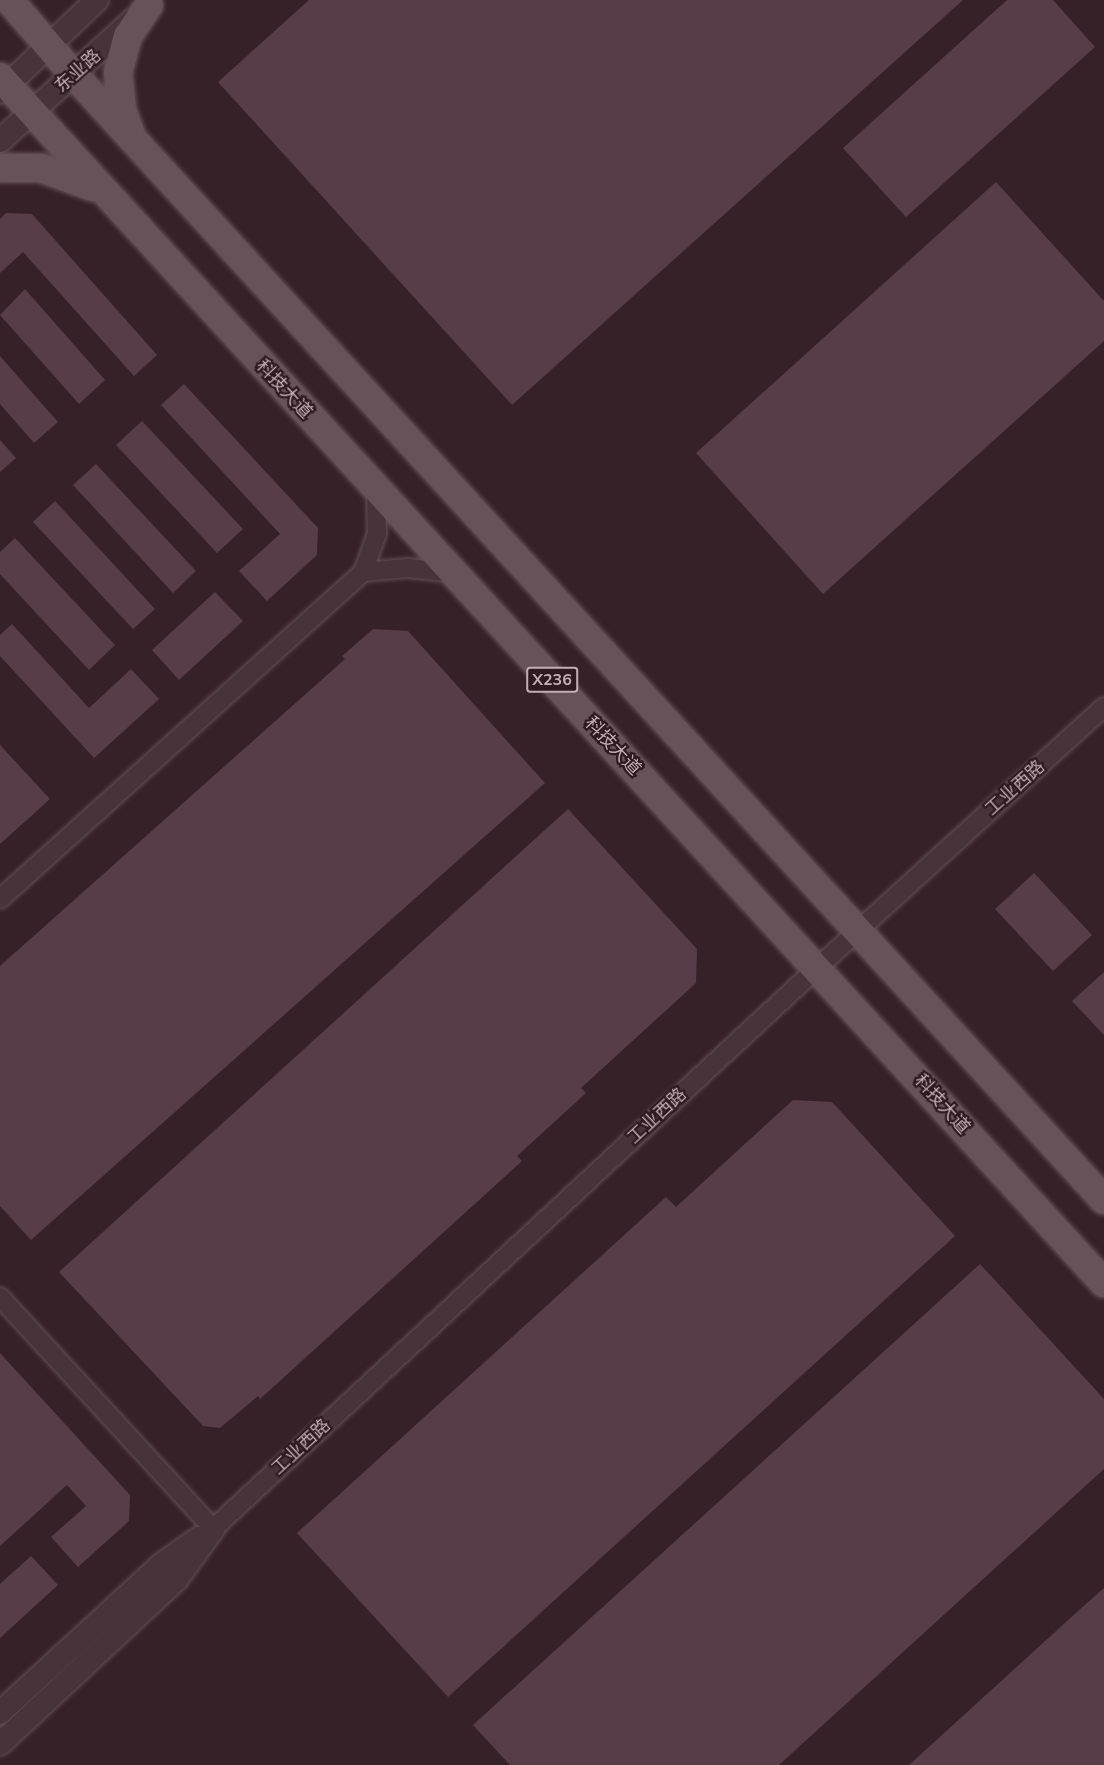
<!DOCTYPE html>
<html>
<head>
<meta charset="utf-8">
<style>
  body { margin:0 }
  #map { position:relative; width:1104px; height:1765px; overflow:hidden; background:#372129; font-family:"Nunito Sans","Noto Sans SC",sans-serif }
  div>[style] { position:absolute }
  .building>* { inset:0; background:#573d47 }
  .roads { filter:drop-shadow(0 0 2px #624f55) drop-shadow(0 0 2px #624f55) }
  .minor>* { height:18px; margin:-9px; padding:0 9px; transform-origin:9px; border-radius:9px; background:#47343b }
  .tertiary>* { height:22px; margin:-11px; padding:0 11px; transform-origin:11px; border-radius:11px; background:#47343b }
  .primary>* { height:28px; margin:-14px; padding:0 14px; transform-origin:14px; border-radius:14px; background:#67525a }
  span { translate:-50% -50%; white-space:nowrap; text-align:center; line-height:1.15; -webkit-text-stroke:4.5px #2c1a20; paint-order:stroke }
  .shield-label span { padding:2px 4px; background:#2c1a20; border:2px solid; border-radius:4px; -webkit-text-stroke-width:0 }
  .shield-label { font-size:16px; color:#c4aeb5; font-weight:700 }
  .street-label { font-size:18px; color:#c4aeb5 }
</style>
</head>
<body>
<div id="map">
  <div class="building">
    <i style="clip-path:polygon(309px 0,963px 0,512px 405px,218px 82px)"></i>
    <i style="clip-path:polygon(1007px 0,1053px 0,1095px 47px,906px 217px,843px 148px)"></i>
    <i style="clip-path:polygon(996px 182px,1104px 301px,1104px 341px,823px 594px,696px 453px)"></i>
    <i style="clip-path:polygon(6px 213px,32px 214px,157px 355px,134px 376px,23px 252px,0 273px,0 219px)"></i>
    <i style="clip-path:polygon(25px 289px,105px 380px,79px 404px,0 315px)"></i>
    <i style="clip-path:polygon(0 356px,58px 422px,34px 443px,0 404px)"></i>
    <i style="clip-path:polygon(184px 384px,318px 528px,317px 555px,267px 601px,239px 571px,280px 534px,161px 405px)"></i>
    <i style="clip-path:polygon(142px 421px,243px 529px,217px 553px,116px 445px)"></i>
    <i style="clip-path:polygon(0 440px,16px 458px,0 472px)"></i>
    <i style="clip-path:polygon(96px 464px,196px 571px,173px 593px,73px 485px)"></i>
    <i style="clip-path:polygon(55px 501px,155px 609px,133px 629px,33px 522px)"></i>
    <i style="clip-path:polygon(15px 538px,115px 645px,89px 670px,0 574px,0 552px)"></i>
    <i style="clip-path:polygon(215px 592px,243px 621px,179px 680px,152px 650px)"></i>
    <i style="clip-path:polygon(12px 624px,89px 708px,131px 669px,159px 699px,94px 758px,0 656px,0 635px)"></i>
    <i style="clip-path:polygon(373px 629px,408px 631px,545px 783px,31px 1240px,0 1206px,0 966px,345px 659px,342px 656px)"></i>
    <i style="clip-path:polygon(0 745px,50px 799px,0 844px)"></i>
    <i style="clip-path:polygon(568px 809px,697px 949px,696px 983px,581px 1088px,586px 1093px,517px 1156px,522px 1161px,260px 1399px,258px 1396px,220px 1428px,203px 1426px,59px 1272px)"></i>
    <i style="clip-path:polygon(1034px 873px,1092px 935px,1053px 971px,995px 909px)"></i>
    <i style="clip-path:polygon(1104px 972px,1104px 1035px,1072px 1001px)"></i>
    <i style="clip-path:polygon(793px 1100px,832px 1102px,955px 1236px,448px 1697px,297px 1533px,666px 1197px,676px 1207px)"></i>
    <i style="clip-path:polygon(980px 1264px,1104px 1399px,1104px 1469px,779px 1765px,510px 1765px,473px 1725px)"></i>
    <i style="clip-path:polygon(0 1353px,130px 1495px,129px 1521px,78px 1567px,51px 1537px,86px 1506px,67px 1485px,0 1546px)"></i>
    <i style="clip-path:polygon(31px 1556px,58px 1585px,0 1638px,0 1584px)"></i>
    <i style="clip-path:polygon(1104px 1588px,1104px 1765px,909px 1765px,1078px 1611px)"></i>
  </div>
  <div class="roads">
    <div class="minor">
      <i style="left:363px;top:572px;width:45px;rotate:-5.1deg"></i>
      <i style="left:408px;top:568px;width:46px;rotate:6.2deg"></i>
      <i style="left:0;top:899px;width:489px;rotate:-42deg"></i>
      <i style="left:363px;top:572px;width:40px;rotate:-69.8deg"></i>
      <i style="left:377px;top:534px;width:44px;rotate:-91.3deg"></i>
      <i style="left:0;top:1297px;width:315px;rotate:47.4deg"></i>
      <i style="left:213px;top:1529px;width:824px;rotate:-42.89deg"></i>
      <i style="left:817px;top:968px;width:388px;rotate:-42.3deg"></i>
    </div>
    <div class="tertiary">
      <i style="left:0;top:92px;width:134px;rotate:-43.5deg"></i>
      <i style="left:0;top:141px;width:181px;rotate:-42.3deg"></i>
      <i style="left:0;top:1713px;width:220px;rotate:-42.6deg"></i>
      <i style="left:162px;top:1564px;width:45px;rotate:-35.1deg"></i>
      <i style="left:0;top:1744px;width:242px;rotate:-43deg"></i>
      <i style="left:177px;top:1579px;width:62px;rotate:-54.2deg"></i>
    </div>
    <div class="primary">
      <i style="left:9px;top:0;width:99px;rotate:49.1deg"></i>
      <i style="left:74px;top:75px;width:1525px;rotate:47.52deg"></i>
      <i style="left:0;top:77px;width:1635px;rotate:47.53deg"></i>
      <i style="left:130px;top:132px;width:23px;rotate:-110deg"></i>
      <i style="left:122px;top:110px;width:37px;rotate:-96deg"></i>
      <i style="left:118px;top:73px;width:38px;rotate:-75deg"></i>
      <i style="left:128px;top:36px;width:37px;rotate:-56deg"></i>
      <i style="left:0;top:168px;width:41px"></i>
      <i style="left:41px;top:168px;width:55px;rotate:20.1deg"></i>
    </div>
  </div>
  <div class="shield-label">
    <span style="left:552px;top:680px">X236</span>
  </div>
  <div class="street-label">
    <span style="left:78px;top:71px;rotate:-42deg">东业路</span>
    <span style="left:284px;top:389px;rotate:47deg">科技大道</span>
    <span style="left:613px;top:746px;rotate:47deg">科技大道</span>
    <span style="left:1015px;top:788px;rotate:-42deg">工业西路</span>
    <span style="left:942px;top:1104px;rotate:48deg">科技大道</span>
    <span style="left:657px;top:1116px;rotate:-43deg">工业西路</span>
    <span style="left:301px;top:1447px;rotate:-43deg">工业西路</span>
  </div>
</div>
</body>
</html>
